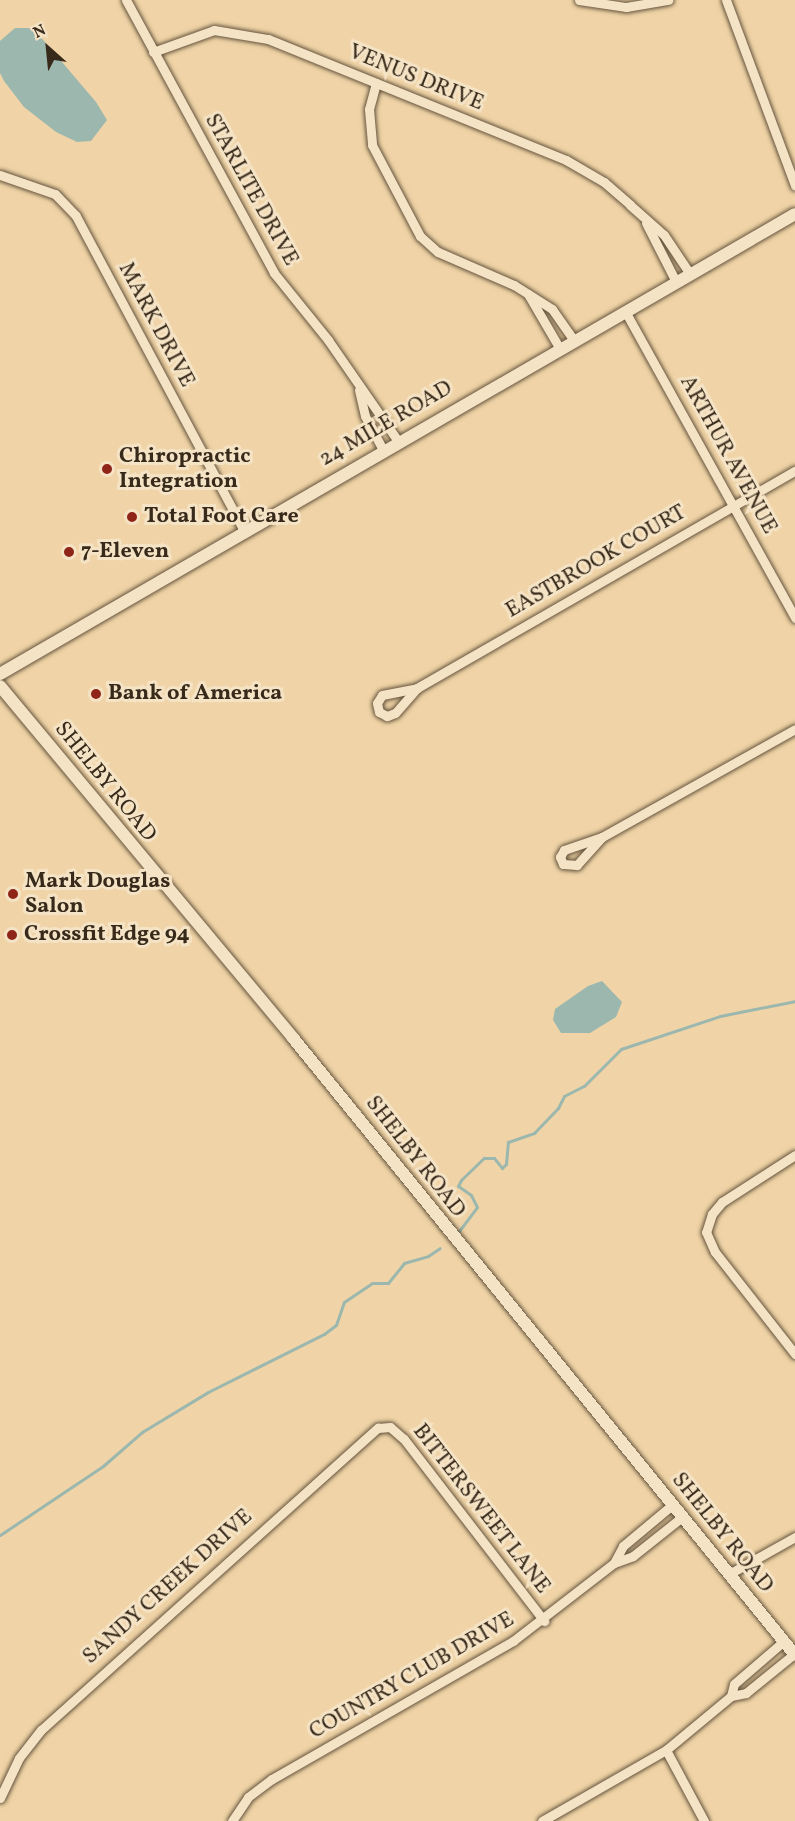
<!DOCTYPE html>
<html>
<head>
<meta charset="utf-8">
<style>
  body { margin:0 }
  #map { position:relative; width:795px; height:1821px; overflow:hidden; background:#f0d4a7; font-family:Vollkorn,serif }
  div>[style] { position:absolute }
  .water>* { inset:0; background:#9bb7ae }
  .stream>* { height:3px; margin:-1.5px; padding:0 1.5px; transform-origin:1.5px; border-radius:1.5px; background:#9bb7ae }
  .roads { filter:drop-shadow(0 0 2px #65543d) drop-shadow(0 0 2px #65543d) }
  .minor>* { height:9px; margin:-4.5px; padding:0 4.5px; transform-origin:4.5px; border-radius:4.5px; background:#f5e3c6 }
  .tertiary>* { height:12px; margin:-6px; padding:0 6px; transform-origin:6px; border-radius:6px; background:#f5e3c6 }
  .dots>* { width:16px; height:16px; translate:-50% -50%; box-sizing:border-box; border:3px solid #f5e3c6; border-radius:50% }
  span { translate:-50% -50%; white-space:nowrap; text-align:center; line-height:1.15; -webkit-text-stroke:6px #f5e3c6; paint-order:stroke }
  .street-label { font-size:22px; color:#372a1a }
  .poi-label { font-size:22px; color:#372a1a; font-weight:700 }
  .left { translate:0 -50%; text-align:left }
  .north { position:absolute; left:18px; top:18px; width:60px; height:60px; -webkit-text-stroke:4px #f5e3c6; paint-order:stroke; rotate:333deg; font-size:16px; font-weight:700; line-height:24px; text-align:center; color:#372a1a }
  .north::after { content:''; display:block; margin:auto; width:21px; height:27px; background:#372a1a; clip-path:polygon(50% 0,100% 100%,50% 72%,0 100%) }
</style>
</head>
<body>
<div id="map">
  <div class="water">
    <i style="clip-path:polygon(15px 28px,33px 28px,96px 102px,107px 120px,91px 141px,77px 142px,56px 132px,24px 107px,4px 81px,0 73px,0 41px)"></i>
    <i style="clip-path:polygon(602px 981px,622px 1002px,616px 1017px,590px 1033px,561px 1033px,553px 1020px,555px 1009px,588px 986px)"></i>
  </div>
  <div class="stream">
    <i style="left:459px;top:1231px;width:30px;rotate:-53deg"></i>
    <i style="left:477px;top:1207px;width:13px;rotate:-117deg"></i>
    <i style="left:471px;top:1195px;width:16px;rotate:-145deg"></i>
    <i style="left:458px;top:1186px;width:7px;rotate:-63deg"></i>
    <i style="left:461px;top:1180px;width:32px;rotate:-44deg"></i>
    <i style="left:484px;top:1158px;width:10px"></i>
    <i style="left:494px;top:1158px;width:13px;rotate:51deg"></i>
    <i style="left:502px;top:1168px;width:6px;rotate:-45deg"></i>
    <i style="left:506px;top:1164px;width:22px;rotate:-85deg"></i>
    <i style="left:508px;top:1142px;width:28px;rotate:-19deg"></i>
    <i style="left:534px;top:1133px;width:35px;rotate:-46deg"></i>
    <i style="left:558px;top:1108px;width:13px;rotate:-63deg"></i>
    <i style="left:564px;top:1096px;width:22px;rotate:-27deg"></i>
    <i style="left:584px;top:1086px;width:52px;rotate:-45deg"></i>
    <i style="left:621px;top:1049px;width:104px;rotate:-18.4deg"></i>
    <i style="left:720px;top:1016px;width:76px;rotate:-11.3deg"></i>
    <i style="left:0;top:1535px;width:124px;rotate:-33.8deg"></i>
    <i style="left:103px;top:1466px;width:52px;rotate:-41.1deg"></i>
    <i style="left:142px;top:1432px;width:77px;rotate:-31.2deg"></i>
    <i style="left:208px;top:1392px;width:130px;rotate:-26.6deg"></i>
    <i style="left:324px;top:1334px;width:15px;rotate:-37deg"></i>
    <i style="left:336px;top:1325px;width:24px;rotate:-71deg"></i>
    <i style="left:344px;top:1302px;width:34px;rotate:-34deg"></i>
    <i style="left:372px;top:1283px;width:16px"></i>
    <i style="left:388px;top:1283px;width:26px;rotate:-51deg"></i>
    <i style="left:404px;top:1263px;width:25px;rotate:-16deg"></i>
    <i style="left:428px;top:1256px;width:14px;rotate:-34deg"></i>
  </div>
  <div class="roads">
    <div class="minor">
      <i style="left:126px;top:0;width:311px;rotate:61.5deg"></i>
      <i style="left:274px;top:273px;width:86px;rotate:51.1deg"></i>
      <i style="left:328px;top:340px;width:123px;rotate:55.3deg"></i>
      <i style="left:579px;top:0;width:48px;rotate:8.5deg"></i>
      <i style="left:626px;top:7px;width:43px;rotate:-9.5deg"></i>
      <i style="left:726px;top:0;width:198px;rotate:69.6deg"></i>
      <i style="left:153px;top:52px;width:65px;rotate:-19.8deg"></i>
      <i style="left:214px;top:30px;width:55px;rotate:9.5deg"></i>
      <i style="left:268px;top:39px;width:322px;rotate:22.1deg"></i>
      <i style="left:566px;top:160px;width:44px;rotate:30.1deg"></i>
      <i style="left:604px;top:182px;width:35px;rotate:41deg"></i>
      <i style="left:630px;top:205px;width:45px;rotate:41.4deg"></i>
      <i style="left:664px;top:235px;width:47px;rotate:56.3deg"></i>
      <i style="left:376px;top:83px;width:27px;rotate:105deg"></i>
      <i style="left:369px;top:109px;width:36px;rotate:85deg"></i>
      <i style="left:372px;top:145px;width:103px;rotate:62.2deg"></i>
      <i style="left:420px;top:236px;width:24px;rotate:42deg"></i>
      <i style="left:438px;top:252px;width:83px;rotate:23.5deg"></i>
      <i style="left:514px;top:285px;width:45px;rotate:32.3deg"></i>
      <i style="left:552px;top:309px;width:38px;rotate:55deg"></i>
      <i style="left:0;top:175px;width:58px;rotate:19.1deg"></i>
      <i style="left:55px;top:194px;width:30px;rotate:46deg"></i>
      <i style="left:76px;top:216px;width:357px;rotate:61.9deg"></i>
      <i style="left:646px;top:223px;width:66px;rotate:63deg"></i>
      <i style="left:528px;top:294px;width:64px;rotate:59.8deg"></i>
      <i style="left:625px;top:311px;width:351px;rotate:61deg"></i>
      <i style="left:359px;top:390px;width:27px;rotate:77deg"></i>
      <i style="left:365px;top:416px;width:38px;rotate:62deg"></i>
      <i style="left:417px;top:688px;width:33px;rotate:131deg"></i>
      <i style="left:395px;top:713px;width:9px;rotate:159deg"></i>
      <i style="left:387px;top:716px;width:9px;rotate:-153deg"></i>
      <i style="left:379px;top:712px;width:9px;rotate:-103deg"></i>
      <i style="left:377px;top:703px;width:9px;rotate:-58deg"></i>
      <i style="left:382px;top:695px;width:36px;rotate:-11deg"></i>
      <i style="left:417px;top:688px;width:436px;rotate:-29.9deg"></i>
      <i style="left:602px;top:837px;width:221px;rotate:-29.2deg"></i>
      <i style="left:602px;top:837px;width:38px;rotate:132deg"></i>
      <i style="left:577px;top:865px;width:14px;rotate:-176deg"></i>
      <i style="left:563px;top:864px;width:8px;rotate:-113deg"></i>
      <i style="left:560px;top:857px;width:8px;rotate:-60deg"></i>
      <i style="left:564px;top:850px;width:40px;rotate:-18.9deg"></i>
      <i style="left:795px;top:1155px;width:87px;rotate:147.2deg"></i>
      <i style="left:722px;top:1202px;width:16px;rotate:130deg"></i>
      <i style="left:712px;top:1214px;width:19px;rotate:108deg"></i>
      <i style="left:706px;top:1232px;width:22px;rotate:66deg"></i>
      <i style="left:715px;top:1252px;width:130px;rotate:51.9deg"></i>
      <i style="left:672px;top:1505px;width:64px;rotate:140.1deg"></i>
      <i style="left:623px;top:1546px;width:19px;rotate:118deg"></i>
      <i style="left:614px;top:1563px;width:20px;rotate:-20deg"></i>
      <i style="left:633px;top:1556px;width:63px;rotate:-38.5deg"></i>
      <i style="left:729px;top:1574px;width:76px;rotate:-29.3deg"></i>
      <i style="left:731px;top:1696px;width:12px;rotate:-76deg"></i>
      <i style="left:734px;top:1684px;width:66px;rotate:-40.7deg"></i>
      <i style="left:666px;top:1750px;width:81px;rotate:61.8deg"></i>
      <i style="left:0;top:1798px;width:44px;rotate:-64.6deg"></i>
      <i style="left:19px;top:1758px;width:36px;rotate:-52deg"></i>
      <i style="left:41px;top:1730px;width:453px;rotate:-41.9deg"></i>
      <i style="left:378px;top:1428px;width:12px;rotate:-5deg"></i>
      <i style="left:390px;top:1427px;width:18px;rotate:41deg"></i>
      <i style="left:404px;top:1439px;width:230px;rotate:52.4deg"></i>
      <i style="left:232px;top:1821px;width:29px;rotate:-56deg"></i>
      <i style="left:248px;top:1797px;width:30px;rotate:-37deg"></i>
      <i style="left:272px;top:1779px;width:278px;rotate:-29.8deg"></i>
      <i style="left:513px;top:1641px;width:128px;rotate:-37.7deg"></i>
      <i style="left:542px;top:1821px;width:143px;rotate:-29.8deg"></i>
      <i style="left:666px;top:1750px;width:85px;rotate:-39.7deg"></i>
      <i style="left:731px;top:1696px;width:15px;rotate:-11deg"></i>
      <i style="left:746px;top:1693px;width:62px;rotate:-39.1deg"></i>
    </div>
    <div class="tertiary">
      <i style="left:0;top:674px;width:918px;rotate:-30.05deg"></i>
      <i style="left:0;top:686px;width:458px;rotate:50.2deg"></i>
      <i style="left:293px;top:1038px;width:795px;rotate:50.87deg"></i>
    </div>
  </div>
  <div class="dots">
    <i style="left:107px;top:469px;background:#8f2418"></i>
    <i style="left:132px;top:517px;background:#8f2418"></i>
    <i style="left:69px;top:552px;background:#8f2418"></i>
    <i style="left:96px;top:694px;background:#8f2418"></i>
    <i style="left:13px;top:894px;background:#8f2418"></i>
    <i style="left:12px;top:935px;background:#8f2418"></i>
  </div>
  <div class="street-label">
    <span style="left:416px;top:78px;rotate:22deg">VENUS DRIVE</span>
    <span style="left:251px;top:190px;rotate:61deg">STARLITE DRIVE</span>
    <span style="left:156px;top:325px;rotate:62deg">MARK DRIVE</span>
    <span style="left:386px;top:424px;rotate:-30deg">24 MILE ROAD</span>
    <span style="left:728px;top:455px;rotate:61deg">ARTHUR AVENUE</span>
    <span style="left:596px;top:562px;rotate:-30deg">EASTBROOK COURT</span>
    <span style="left:105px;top:782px;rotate:51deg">SHELBY ROAD</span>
    <span style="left:415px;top:1157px;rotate:52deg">SHELBY ROAD</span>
    <span style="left:481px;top:1509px;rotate:52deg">BITTERSWEET LANE</span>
    <span style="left:722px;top:1533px;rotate:51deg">SHELBY ROAD</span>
    <span style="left:168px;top:1587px;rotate:-42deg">SANDY CREEK DRIVE</span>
    <span style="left:412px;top:1676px;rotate:-30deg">COUNTRY CLUB DRIVE</span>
  </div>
  <div class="poi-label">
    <span class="left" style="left:119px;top:469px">Chiropractic<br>Integration</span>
    <span class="left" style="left:144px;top:517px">Total Foot Care</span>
    <span class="left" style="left:81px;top:552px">7-Eleven</span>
    <span class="left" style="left:108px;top:694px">Bank of America</span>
    <span class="left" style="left:25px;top:894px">Mark Douglas<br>Salon</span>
    <span class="left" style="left:24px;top:935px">Crossfit Edge 94</span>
  </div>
  <div class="north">N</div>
</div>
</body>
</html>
